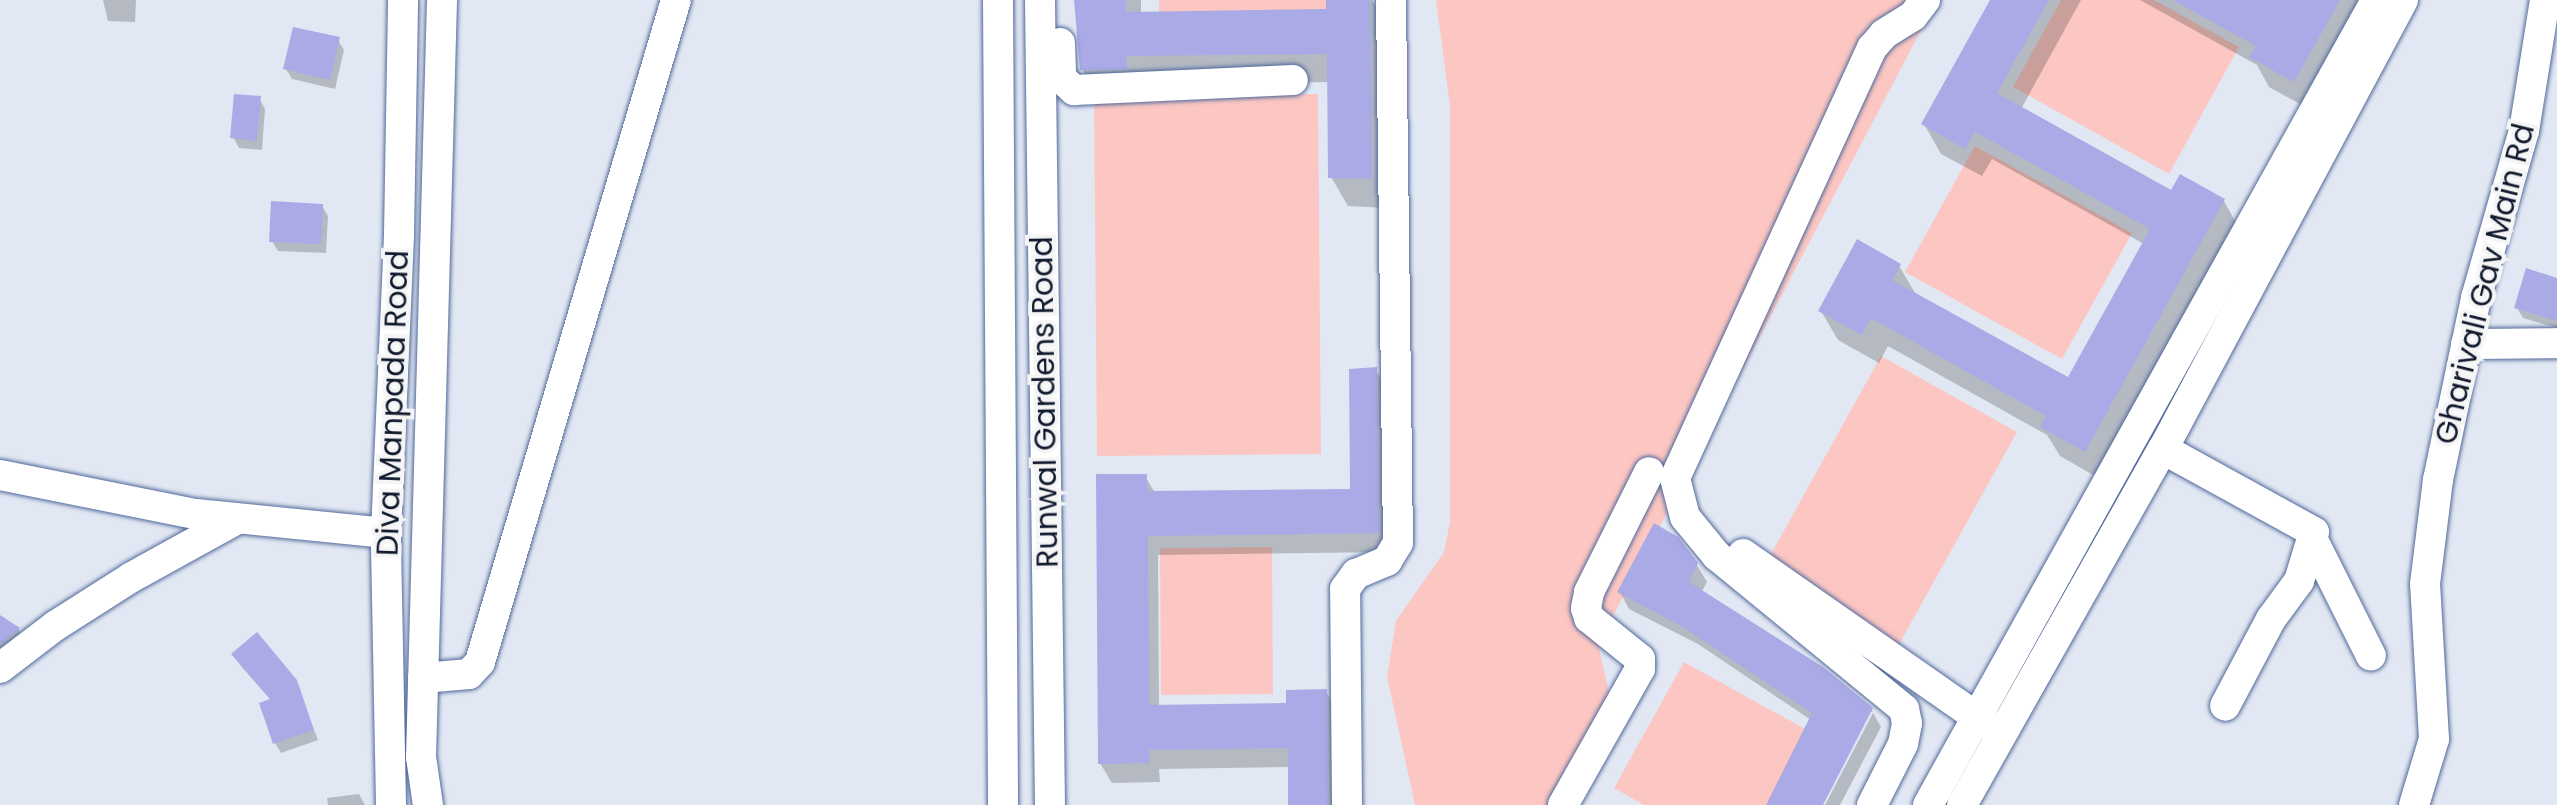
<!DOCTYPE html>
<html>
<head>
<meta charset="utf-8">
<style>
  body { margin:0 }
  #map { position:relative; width:2557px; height:805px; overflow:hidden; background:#e2e8f3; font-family:Poppins,sans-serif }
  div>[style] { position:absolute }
  .green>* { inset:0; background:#fcc7c2 }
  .shadow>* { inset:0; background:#0003 }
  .building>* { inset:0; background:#aaaae6 }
  .roads { filter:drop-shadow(0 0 2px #51699c) drop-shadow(0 0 2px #51699c) }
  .minor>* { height:30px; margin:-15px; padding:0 15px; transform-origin:15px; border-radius:15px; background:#fff }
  span { translate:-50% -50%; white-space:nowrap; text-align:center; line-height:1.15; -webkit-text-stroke:8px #f5f5f5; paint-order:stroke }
  .street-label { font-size:30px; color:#0f192d }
</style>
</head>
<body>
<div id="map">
  <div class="green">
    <i style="clip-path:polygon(1159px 0,1333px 0,1333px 12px,1159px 14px)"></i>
    <i style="clip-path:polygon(1436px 0,1937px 0,1598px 644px,1608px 688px,1608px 720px,1564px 805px,1415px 805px,1387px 677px,1396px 621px,1444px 552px,1450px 522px,1450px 106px)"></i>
    <i style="clip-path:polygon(2061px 0,2154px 0,2239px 47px,2169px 174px,2013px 87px)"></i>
    <i style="clip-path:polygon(1318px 94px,1321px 454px,1097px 456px,1094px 96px)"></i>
    <i style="clip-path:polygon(1975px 146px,2132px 233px,2062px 359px,1905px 272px)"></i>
    <i style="clip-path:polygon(1881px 356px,2017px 432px,1882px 675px,1746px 599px)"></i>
    <i style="clip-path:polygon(1272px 547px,1273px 694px,1161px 695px,1160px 548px)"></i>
    <i style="clip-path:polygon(1684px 662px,1841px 749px,1810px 805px,1644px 805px,1614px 788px)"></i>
  </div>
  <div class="shadow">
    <i style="clip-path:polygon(103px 0,136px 0,135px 22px,108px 21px)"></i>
    <i style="clip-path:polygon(1077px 0,1141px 0,1141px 14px,1329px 11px,1329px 0,1372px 0,1386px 23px,1387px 208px,1348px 206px,1331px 177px,1330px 82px,1142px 85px,1099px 98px,1082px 69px)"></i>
    <i style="clip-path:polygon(1993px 0,2081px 0,2021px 109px,2172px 193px,2224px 201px,2240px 230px,2102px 480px,2060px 456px,2047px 435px,1888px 346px,1879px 363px,1838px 340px,1821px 311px,1899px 266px,1917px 296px,2069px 380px,2144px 244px,1992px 159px,1982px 176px,1941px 154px,1924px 124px)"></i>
    <i style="clip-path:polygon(2140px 0,2372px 0,2311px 110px,2269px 87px,2257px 65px)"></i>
    <i style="clip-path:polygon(338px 40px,344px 50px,335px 89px,292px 79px,286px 69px)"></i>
    <i style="clip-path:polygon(259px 98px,265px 109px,262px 150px,239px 148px,233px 137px)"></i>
    <i style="clip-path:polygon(322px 206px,328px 216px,326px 253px,278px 251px,272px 241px)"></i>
    <i style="clip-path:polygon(2557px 281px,2557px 328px,2523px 318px,2517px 308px)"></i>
    <i style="clip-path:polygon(1376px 370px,1387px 390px,1389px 552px,1158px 555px,1159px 707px,1289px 705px,1326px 691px,1337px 711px,1338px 805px,1291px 805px,1290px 767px,1159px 769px,1160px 782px,1112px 783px,1100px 763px,1145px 476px,1155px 493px,1353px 491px)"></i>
    <i style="clip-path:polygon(1696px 564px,1707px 582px,1701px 593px,1873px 712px,1868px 712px,1819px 805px,1768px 805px,1811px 720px,1698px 644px,1629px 609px,1620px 592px)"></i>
    <i style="clip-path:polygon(0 618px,19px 630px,24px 639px,0 652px)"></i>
    <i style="clip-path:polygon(240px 665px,295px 681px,318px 740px,281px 753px,275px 743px,272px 701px)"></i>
    <i style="clip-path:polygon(1873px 713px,1881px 727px,1840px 805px,1825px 805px)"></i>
    <i style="clip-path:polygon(359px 794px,365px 805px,328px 805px,327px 798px)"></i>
  </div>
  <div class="building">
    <i style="clip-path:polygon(1074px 0,1126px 0,1126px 12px,1326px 9px,1326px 0,1370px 0,1372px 179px,1328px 178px,1327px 54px,1126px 56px,1127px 69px,1080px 70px)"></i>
    <i style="clip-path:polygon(1990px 0,2049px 0,1997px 93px,2171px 190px,2180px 174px,2225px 199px,2085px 452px,2040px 427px,2046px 416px,1871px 318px,1862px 335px,1818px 311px,1857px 239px,1901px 264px,1892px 280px,2068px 377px,2150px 229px,1975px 132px,1965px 149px,1921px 124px)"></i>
    <i style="clip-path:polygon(2173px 0,2340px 0,2294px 82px,2249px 57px,2256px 46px)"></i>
    <i style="clip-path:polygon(293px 27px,340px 37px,330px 80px,283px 69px)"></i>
    <i style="clip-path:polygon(234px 94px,261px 96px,257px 141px,230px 138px)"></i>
    <i style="clip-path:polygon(271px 201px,323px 204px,321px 244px,269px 242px)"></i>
    <i style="clip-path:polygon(2526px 268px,2557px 278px,2557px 321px,2514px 308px)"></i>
    <i style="clip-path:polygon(1377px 367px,1379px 533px,1148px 536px,1149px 705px,1286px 703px,1286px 690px,1327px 689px,1328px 805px,1288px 805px,1288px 748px,1149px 750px,1150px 763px,1098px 764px,1096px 474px,1147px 474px,1147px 491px,1350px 489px,1349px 369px)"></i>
    <i style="clip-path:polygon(1654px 523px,1678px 537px,1698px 563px,1689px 582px,1823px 667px,1873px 708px,1823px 805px,1766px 805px,1812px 713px,1685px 628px,1617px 592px)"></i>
    <i style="clip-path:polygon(0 615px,20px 628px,0 644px)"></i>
    <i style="clip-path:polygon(257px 632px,297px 680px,314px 730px,273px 744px,259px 703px,270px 699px,231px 654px)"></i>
  </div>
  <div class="roads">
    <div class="minor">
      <i style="left:998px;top:0;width:805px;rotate:89.64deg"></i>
      <i style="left:1040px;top:0;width:805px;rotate:89.29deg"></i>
      <i style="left:1060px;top:43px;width:35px;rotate:88deg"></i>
      <i style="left:1061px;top:78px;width:18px;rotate:43deg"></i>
      <i style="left:1074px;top:90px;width:219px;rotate:-2.6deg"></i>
      <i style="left:2466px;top:344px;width:91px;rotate:-0.6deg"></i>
      <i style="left:2163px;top:449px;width:172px;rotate:28.8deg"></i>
      <i style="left:2314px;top:532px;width:51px;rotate:107deg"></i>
      <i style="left:2299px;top:581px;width:47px;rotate:126.4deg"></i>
      <i style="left:2271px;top:619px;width:98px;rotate:117.9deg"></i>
      <i style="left:0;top:475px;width:200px;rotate:11.3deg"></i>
      <i style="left:196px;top:514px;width:191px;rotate:5.7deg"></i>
      <i style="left:2314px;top:542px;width:127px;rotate:63.4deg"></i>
      <i style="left:1743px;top:554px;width:304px;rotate:34.9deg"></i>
      <i style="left:0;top:668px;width:69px;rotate:-37.4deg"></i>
      <i style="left:55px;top:626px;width:91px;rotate:-32.5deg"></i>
      <i style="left:132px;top:577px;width:120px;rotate:-28.9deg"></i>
      <i style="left:423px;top:678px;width:46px;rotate:-5deg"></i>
      <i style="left:469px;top:674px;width:16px;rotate:-47deg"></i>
      <i style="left:480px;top:662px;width:690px;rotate:-73.51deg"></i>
      <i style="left:391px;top:805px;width:272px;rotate:-91.1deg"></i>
      <i style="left:386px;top:533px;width:299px;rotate:-87.5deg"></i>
      <i style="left:399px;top:234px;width:234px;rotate:-89deg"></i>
      <i style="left:428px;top:805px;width:49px;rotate:-98.3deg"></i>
      <i style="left:421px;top:757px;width:757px;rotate:-88.41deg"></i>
      <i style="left:1347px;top:805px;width:216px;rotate:-90.5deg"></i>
      <i style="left:1345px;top:589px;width:19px;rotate:-54deg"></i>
      <i style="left:1356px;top:574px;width:34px;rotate:-23deg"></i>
      <i style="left:1387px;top:561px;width:21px;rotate:-59deg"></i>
      <i style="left:1398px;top:543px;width:543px;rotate:-90.74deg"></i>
      <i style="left:1563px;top:805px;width:156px;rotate:-60.5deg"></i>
      <i style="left:1640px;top:669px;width:10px;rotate:-90deg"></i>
      <i style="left:1640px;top:659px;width:65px;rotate:-141.2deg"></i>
      <i style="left:1589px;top:618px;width:10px;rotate:-107deg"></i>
      <i style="left:1586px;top:608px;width:16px;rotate:-79deg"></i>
      <i style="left:1589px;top:592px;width:134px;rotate:-63.4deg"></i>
      <i style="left:1872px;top:805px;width:68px;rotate:-63.1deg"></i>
      <i style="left:1903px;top:744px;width:21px;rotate:-79deg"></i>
      <i style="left:1907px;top:723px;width:14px;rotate:-102deg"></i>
      <i style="left:1904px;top:709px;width:242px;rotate:-140.7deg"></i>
      <i style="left:1717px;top:556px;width:50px;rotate:-129.4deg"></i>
      <i style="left:1685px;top:517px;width:40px;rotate:-104.4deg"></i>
      <i style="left:1675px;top:478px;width:473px;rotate:-65.4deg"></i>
      <i style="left:1872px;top:48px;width:18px;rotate:-49deg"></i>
      <i style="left:1884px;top:34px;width:34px;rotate:-32deg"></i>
      <i style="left:1913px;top:16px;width:20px;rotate:-53deg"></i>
      <i style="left:1928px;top:805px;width:921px;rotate:-60.9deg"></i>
      <i style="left:1962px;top:805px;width:409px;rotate:-60.6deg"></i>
      <i style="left:2163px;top:449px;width:509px;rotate:-61.87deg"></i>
      <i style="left:2414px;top:805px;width:69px;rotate:-73.1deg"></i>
      <i style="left:2434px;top:739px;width:155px;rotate:-93.3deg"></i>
      <i style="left:2425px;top:584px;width:105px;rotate:-82.9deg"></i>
      <i style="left:2438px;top:480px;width:186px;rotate:-78.2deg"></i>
      <i style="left:2476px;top:298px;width:174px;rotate:-74deg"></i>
      <i style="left:2524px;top:131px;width:133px;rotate:-80.9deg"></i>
    </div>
  </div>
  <div class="street-label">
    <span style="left:2485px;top:284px;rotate:-76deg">Gharivali Gav Main Rd</span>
    <span style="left:1045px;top:402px;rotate:-91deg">Runwal Gardens Road</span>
    <span style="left:393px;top:403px;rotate:-88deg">Diva Manpada Road</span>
  </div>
</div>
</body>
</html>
